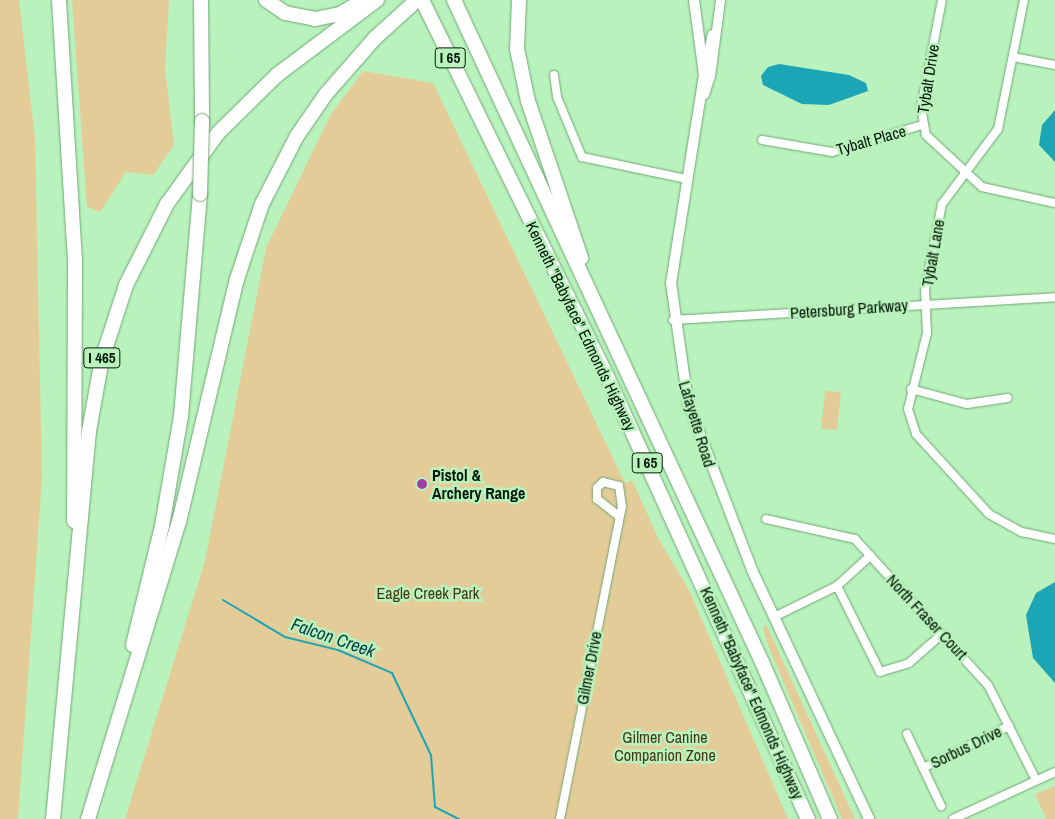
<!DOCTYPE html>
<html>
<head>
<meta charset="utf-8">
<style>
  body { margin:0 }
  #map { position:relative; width:1055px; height:819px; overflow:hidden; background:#b9f2bd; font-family:"Archivo Narrow",sans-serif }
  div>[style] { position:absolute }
  .green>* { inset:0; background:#e4cc98 }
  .water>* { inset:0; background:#1ca6b5 }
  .stream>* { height:2px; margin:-1px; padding:0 1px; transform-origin:1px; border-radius:1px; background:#1ca6b5 }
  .roads { filter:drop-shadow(0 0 1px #71a776) drop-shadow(0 0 1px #71a776) }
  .minor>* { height:8px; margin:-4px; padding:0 4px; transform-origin:4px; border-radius:4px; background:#fff }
  .tertiary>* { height:9px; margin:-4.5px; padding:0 4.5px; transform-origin:4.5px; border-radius:4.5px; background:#fff }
  .secondary>* { height:10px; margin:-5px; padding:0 5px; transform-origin:5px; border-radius:5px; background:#fff }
  .motorway>* { height:14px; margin:-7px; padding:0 7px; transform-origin:7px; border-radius:7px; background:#fff }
  .bridges { filter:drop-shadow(0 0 1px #71a776) drop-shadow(0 0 1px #71a776) }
  .motorway-bridge>* { height:14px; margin:-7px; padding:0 7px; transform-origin:7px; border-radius:7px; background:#fff }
  .dots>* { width:14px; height:14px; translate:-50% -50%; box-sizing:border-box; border:2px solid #b9f2bd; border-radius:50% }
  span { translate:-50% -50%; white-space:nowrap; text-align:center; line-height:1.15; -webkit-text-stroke:5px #b9f2bd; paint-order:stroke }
  .shield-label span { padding:1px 4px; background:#b9f2bd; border:1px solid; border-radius:4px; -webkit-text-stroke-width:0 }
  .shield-label { font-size:15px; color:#031806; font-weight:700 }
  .street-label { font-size:16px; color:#031806 }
  .poi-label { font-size:16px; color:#031806; font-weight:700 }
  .left { translate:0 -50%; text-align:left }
  .park-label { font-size:16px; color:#453612 }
  .water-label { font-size:18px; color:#043f46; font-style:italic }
</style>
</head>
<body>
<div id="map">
  <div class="green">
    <i style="clip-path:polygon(0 0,19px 0,35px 139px,42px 477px,18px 819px,0 819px)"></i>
    <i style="clip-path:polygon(72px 0,169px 0,165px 69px,174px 145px,153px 175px,126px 172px,100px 212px,87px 207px)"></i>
    <i style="clip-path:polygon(363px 71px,433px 83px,625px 483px,632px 480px,658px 538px,689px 590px,788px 819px,125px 819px,205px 561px,266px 248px,331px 114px)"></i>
    <i style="clip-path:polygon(825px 391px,841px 392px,837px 430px,821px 429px)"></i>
    <i style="clip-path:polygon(766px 624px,855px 819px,842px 819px,769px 648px,763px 629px)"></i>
    <i style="clip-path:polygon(1055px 786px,1055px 819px,1046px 819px,1035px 794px)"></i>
  </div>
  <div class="water">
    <i style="clip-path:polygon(779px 64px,849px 75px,866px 83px,868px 91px,829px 105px,802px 104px,763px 85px,761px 76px,768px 67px)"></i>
    <i style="clip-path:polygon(1055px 110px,1055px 162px,1039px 145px,1042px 125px)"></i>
    <i style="clip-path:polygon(1055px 582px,1055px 683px,1033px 658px,1026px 615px,1036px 593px)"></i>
  </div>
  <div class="stream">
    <i style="left:223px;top:600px;width:72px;rotate:30.8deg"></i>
    <i style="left:285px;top:637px;width:55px;rotate:13.8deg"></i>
    <i style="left:338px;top:650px;width:59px;rotate:23.1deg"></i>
    <i style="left:392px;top:673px;width:91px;rotate:64.6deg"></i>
    <i style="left:431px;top:755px;width:52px;rotate:85.6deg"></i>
    <i style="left:435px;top:807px;width:27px;rotate:27deg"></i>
  </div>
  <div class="roads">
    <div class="minor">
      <i style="left:942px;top:0;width:109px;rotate:101.1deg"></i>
      <i style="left:921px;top:107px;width:28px;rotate:80deg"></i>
      <i style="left:926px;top:135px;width:76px;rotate:42.9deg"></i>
      <i style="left:982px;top:187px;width:75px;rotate:12.4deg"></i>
      <i style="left:1024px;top:0;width:132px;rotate:101.4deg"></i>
      <i style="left:998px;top:129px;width:94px;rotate:126.7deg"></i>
      <i style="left:942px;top:204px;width:87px;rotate:101.3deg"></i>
      <i style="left:925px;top:289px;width:44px;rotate:87.4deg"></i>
      <i style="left:927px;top:333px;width:78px;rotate:104deg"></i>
      <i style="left:908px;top:409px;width:26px;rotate:72deg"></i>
      <i style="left:916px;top:434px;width:108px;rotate:47.6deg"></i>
      <i style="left:989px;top:514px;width:38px;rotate:29deg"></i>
      <i style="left:1022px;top:532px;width:34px;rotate:12deg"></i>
      <i style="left:1013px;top:57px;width:43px;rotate:10.8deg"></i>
      <i style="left:554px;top:75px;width:22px;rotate:82deg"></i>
      <i style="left:557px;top:97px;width:65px;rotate:67.4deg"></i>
      <i style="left:582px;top:157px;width:106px;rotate:11.9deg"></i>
      <i style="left:762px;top:140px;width:71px;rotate:9.7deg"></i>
      <i style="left:832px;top:152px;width:94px;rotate:-16.7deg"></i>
      <i style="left:673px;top:320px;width:383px;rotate:-3.4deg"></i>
      <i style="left:911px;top:389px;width:58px;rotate:15deg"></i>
      <i style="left:967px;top:404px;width:41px;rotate:-8.3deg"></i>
      <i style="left:766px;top:519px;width:91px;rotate:12.7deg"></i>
      <i style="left:855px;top:539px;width:197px;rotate:47.7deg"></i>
      <i style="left:988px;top:685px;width:106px;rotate:63.2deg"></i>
      <i style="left:837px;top:586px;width:96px;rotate:63.4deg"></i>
      <i style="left:880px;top:672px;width:30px;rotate:-17deg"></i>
      <i style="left:909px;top:663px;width:44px;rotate:-41.3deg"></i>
      <i style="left:774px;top:617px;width:70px;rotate:-26.2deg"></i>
      <i style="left:837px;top:586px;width:45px;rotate:-42.3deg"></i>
      <i style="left:907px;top:734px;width:80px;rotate:64.7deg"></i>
      <i style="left:923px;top:768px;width:96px;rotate:-26deg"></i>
      <i style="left:560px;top:819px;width:318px;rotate:-78.8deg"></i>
      <i style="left:622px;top:507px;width:21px;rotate:-98deg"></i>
      <i style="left:619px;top:486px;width:16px;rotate:-166deg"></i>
      <i style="left:603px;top:482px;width:8px;rotate:135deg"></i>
      <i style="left:597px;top:488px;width:11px;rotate:90deg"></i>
      <i style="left:597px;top:499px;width:28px;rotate:38deg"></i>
      <i style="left:953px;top:819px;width:112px;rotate:-24.7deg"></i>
    </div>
    <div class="tertiary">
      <i style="left:705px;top:66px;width:33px;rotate:-78deg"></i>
      <i style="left:704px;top:94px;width:19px;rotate:-72deg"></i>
      <i style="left:710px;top:76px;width:77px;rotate:-82.5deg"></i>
    </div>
    <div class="secondary">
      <i style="left:694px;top:0;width:76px;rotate:82.4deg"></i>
      <i style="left:704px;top:75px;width:211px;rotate:99deg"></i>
      <i style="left:671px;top:283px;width:121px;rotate:81.9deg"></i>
      <i style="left:688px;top:403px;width:179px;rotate:69deg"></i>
      <i style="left:752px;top:570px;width:275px;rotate:64.8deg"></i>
    </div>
    <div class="motorway">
      <i style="left:59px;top:0;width:258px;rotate:86.5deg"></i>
      <i style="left:75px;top:258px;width:263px;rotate:90.2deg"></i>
      <i style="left:201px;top:0;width:121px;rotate:89.5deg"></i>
      <i style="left:266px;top:0;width:23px;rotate:34deg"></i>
      <i style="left:285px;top:13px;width:31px;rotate:11deg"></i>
      <i style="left:315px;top:19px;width:25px;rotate:-11deg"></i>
      <i style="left:340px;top:14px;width:23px;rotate:-31deg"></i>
      <i style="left:422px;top:0;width:417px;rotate:63.8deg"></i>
      <i style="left:606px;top:374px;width:489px;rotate:65.6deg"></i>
      <i style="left:454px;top:0;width:730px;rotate:65.05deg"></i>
      <i style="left:762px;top:662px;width:171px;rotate:66.6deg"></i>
      <i style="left:519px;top:0;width:49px;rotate:92.3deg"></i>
      <i style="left:517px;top:49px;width:53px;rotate:78.1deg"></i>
      <i style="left:528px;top:101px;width:166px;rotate:71.3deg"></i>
      <i style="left:133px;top:645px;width:122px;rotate:-76.3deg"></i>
      <i style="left:162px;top:526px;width:112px;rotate:-80.2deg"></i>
      <i style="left:181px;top:416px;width:223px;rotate:-85.1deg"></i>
      <i style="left:53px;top:819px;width:390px;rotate:-84.7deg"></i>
      <i style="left:89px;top:431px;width:73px;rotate:-79.8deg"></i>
      <i style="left:102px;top:359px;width:78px;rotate:-72deg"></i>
      <i style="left:126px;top:285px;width:91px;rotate:-63.2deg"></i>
      <i style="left:167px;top:204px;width:87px;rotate:-54.3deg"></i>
      <i style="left:218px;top:133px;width:83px;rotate:-44.5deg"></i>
      <i style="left:277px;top:75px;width:125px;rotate:-36.9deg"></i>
      <i style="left:88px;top:819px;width:311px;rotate:-73deg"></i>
      <i style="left:179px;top:522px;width:250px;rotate:-76.6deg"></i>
      <i style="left:237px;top:279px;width:79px;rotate:-71.6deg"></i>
      <i style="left:262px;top:204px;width:76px;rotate:-62.8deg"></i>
      <i style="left:297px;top:136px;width:51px;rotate:-55.4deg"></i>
      <i style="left:326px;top:94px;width:74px;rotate:-48.8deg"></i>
      <i style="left:375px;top:38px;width:57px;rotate:-42.1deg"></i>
    </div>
  </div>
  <div class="bridges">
    <div class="motorway-bridge">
      <i style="left:200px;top:194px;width:73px;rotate:-88.4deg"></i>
    </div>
  </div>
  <div class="dots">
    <i style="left:422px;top:484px;background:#a13ea4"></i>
  </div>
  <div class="shield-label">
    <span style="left:450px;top:58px">I 65</span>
    <span style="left:102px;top:358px">I 465</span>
    <span style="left:647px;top:463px">I 65</span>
  </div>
  <div class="street-label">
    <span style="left:928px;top:79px;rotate:-81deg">Tybalt Drive</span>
    <span style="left:871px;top:140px;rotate:-16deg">Tybalt Place</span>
    <span style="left:933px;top:253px;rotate:-80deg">Tybalt Lane</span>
    <span style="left:849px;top:309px;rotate:-4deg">Petersburg Parkway</span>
    <span style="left:581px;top:326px;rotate:64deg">Kenneth "Babyface" Edmonds Highway</span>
    <span style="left:697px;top:424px;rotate:73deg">Lafayette Road</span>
    <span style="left:927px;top:617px;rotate:47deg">North Fraser Court</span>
    <span style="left:589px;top:668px;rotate:-79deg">Gilmer Drive</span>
    <span style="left:752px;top:693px;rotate:66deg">Kenneth "Babyface" Edmonds Highway</span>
    <span style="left:966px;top:747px;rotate:-26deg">Sorbus Drive</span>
  </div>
  <div class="poi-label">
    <span class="left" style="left:432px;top:484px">Pistol &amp;<br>Archery Range</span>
  </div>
  <div class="park-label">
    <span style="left:428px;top:593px">Eagle Creek Park</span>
    <span style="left:665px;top:746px">Gilmer Canine<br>Companion Zone</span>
  </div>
  <div class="water-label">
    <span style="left:333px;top:638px;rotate:19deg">Falcon Creek</span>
  </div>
</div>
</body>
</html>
